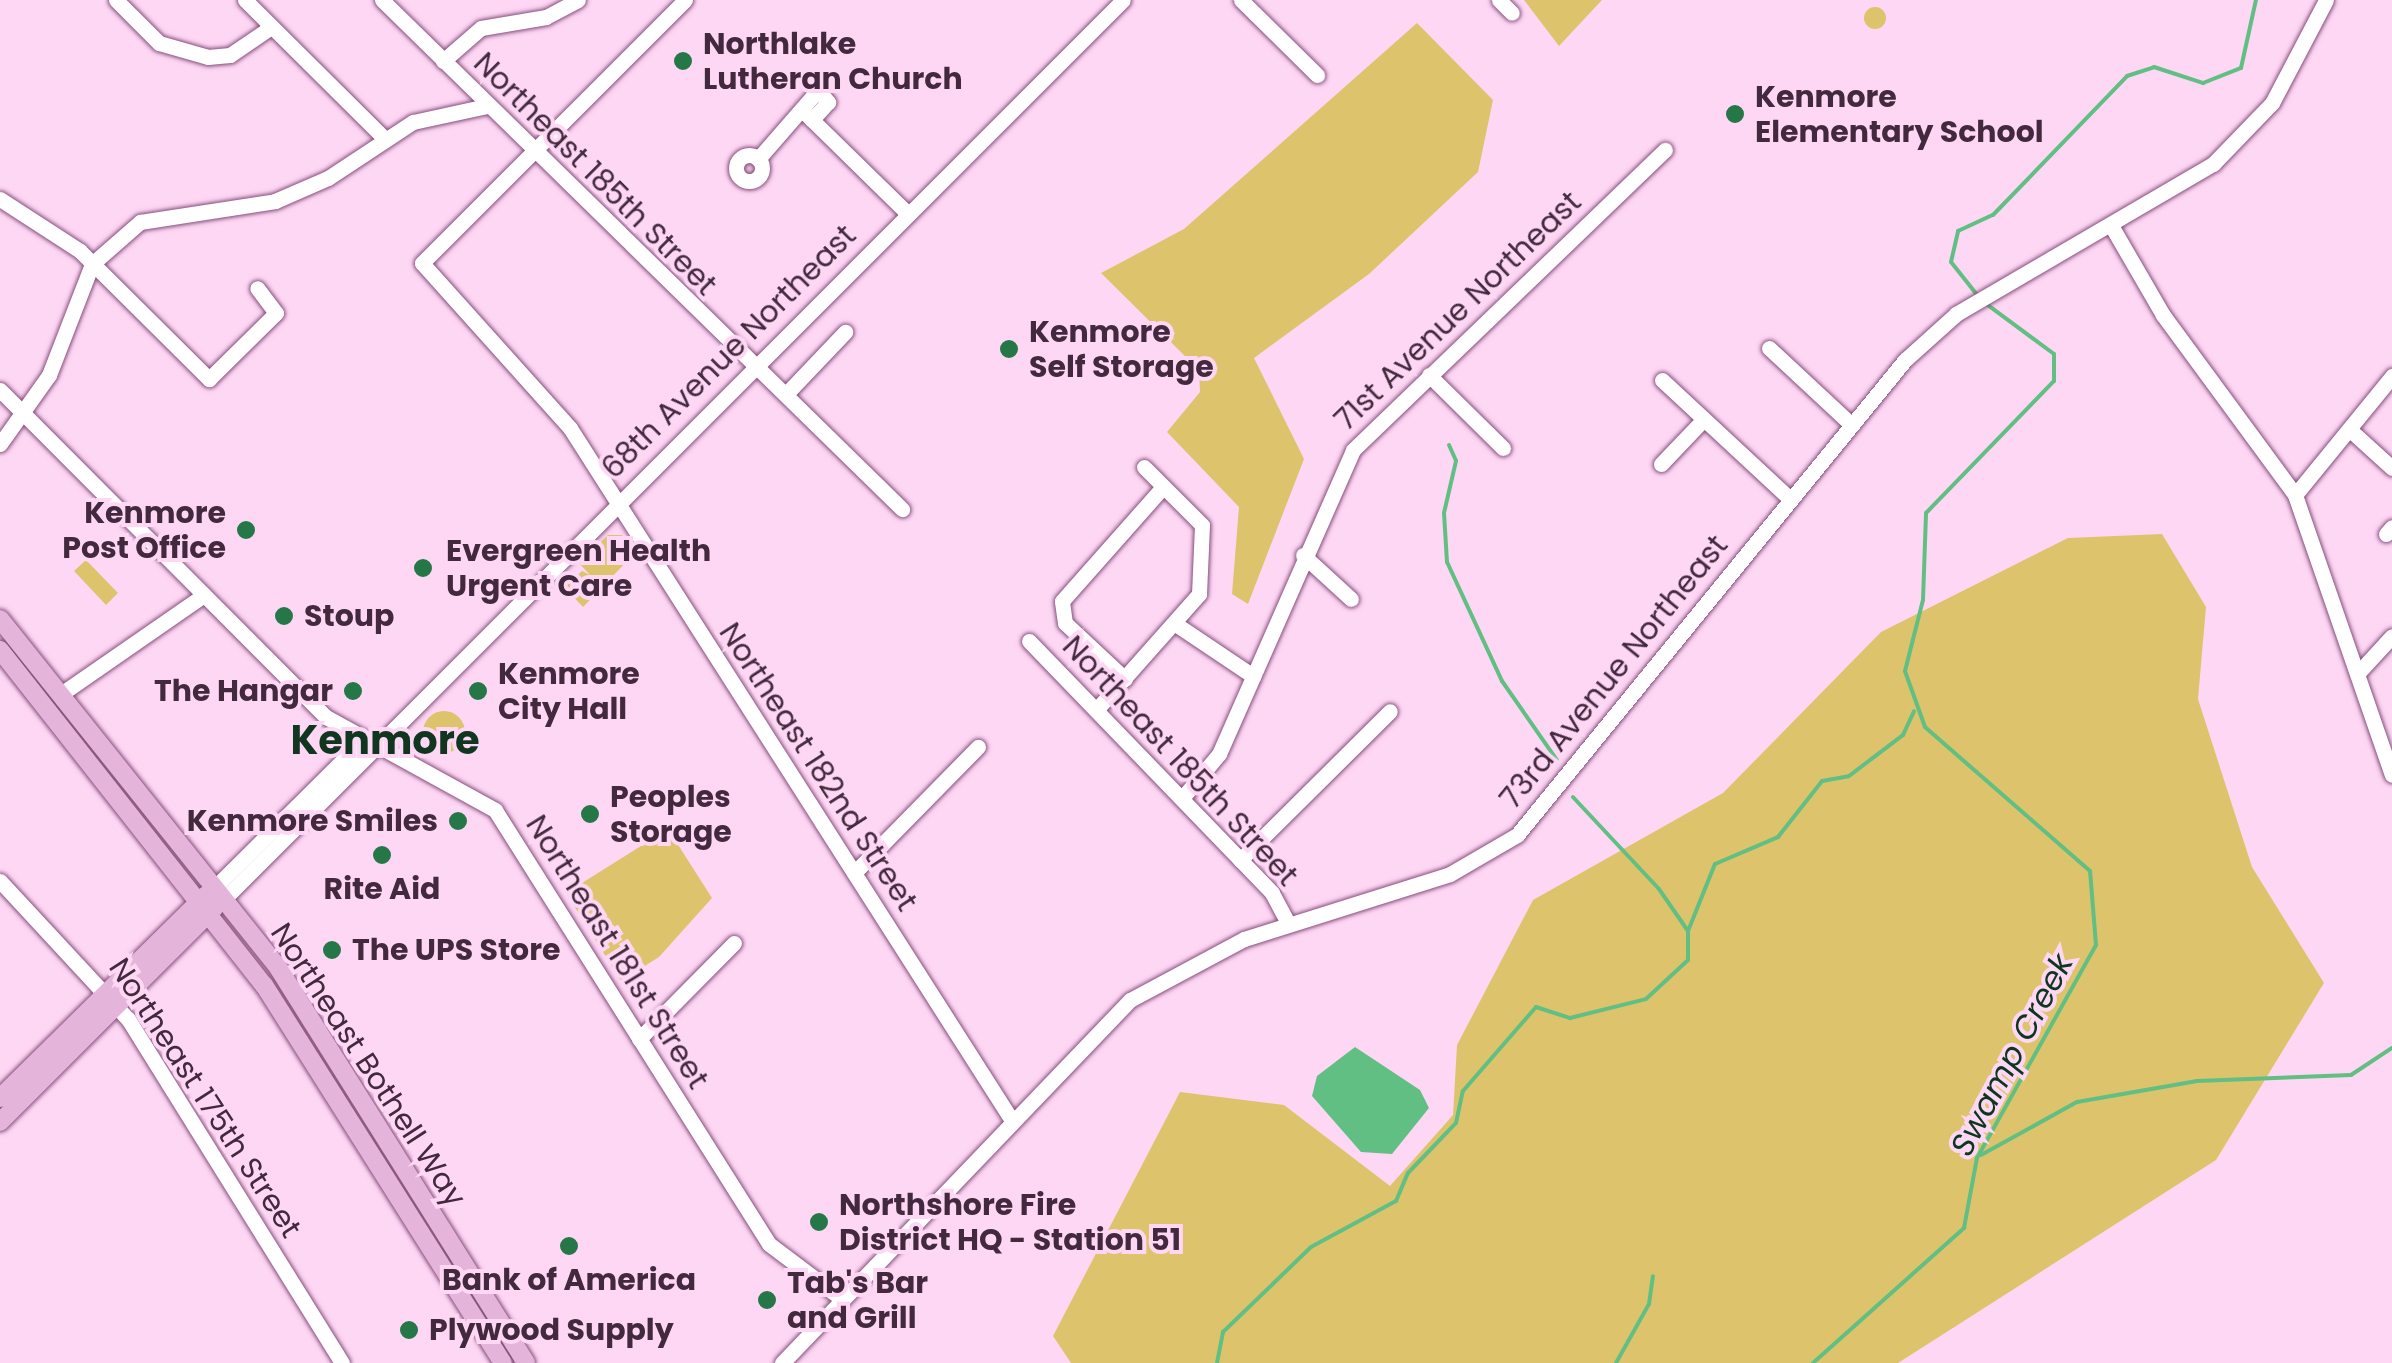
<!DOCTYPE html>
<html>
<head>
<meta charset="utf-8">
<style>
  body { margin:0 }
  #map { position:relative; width:2392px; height:1363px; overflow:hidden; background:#fed7f5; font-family:Poppins,sans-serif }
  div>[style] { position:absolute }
  .green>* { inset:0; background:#ddc46c }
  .round { border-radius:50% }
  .water>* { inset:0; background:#61bf83 }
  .stream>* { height:4px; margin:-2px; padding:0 2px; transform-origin:2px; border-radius:2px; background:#61bf83 }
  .roads { filter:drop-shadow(0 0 2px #864e7b) drop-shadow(0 0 2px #864e7b) }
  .minor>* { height:15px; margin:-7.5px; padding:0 7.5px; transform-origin:7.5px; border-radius:7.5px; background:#fff }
  .minor>.ring { margin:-7.5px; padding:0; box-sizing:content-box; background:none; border:15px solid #fff; border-radius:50% }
  .major>* { height:18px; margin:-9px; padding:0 9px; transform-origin:9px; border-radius:9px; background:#e4b4da }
  .dots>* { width:28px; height:28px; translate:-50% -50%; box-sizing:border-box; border:5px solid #fed7f5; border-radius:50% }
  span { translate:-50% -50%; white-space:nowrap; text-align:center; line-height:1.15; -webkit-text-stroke:8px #fed7f5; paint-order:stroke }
  .poi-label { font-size:30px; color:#42293d; font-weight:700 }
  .left { translate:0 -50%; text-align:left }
  .right { translate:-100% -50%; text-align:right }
  .street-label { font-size:30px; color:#42293d }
  .water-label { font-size:32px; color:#0d361e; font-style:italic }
  .district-label { font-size:40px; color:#10361f; font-weight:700 }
</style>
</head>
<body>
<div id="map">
  <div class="green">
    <i style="clip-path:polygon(1524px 0,1602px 0,1559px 46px)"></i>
    <i class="round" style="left:1864px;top:7px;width:22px;height:22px"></i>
    <i style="clip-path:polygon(1417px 23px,1493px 100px,1478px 172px,1369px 274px,1254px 358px,1304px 459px,1248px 604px,1232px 594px,1239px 507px,1167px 432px,1200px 392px,1199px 370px,1101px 273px,1184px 229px)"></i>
    <i style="clip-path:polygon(2162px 534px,2206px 607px,2198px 699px,2252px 867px,2324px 983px,2216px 1160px,1898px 1363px,1071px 1363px,1053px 1336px,1180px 1092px,1284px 1105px,1390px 1186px,1453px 1115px,1457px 1045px,1533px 900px,1723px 793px,1881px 632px,2068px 538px)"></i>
    <i style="clip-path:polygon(608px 535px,622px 535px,634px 554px,583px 607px,564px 587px,582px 571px,590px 575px,579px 563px)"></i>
    <i style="clip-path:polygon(86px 560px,118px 593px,106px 605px,74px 571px)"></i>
    <i class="round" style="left:423px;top:711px;width:42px;height:42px"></i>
    <i style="clip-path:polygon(668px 829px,712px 898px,659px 957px,621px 981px,566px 893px)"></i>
  </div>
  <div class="water">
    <i style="clip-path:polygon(1355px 1047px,1420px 1090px,1429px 1108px,1392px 1154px,1361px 1152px,1312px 1096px,1317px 1076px)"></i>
  </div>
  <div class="stream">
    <i style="left:1978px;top:296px;width:43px;rotate:-128.5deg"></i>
    <i style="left:1951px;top:262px;width:32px;rotate:-77deg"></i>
    <i style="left:1958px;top:231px;width:38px;rotate:-25deg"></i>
    <i style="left:1993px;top:215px;width:193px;rotate:-46deg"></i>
    <i style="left:2127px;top:76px;width:28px;rotate:-18deg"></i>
    <i style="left:2154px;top:67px;width:52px;rotate:18.1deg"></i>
    <i style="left:2203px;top:83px;width:41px;rotate:-21.5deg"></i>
    <i style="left:2241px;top:68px;width:70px;rotate:-77.6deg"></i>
    <i style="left:1449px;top:445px;width:17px;rotate:66deg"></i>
    <i style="left:1456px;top:461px;width:53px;rotate:103deg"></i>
    <i style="left:1444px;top:513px;width:49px;rotate:86.5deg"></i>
    <i style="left:1447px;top:562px;width:131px;rotate:65.2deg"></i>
    <i style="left:1502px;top:681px;width:96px;rotate:55.2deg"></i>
    <i style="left:1688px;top:931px;width:72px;rotate:-68.1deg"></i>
    <i style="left:1715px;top:864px;width:69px;rotate:-23.2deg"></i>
    <i style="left:1778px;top:837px;width:71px;rotate:-51.8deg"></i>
    <i style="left:1822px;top:781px;width:27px;rotate:-10deg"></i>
    <i style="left:1849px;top:776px;width:68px;rotate:-37.2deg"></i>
    <i style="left:1903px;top:735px;width:26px;rotate:-65deg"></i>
    <i style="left:1981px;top:1155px;width:110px;rotate:-28.9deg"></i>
    <i style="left:2077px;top:1102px;width:122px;rotate:-9.9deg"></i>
    <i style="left:2197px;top:1081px;width:154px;rotate:-2.2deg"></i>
    <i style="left:2351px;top:1075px;width:49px;rotate:-33.4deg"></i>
    <i style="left:1217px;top:1363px;width:32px;rotate:-79deg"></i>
    <i style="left:1223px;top:1332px;width:122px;rotate:-44deg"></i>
    <i style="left:1311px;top:1247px;width:97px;rotate:-28.4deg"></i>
    <i style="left:1396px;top:1201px;width:30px;rotate:-67deg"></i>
    <i style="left:1408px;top:1173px;width:69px;rotate:-46.2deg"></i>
    <i style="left:1456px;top:1123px;width:33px;rotate:-78deg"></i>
    <i style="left:1463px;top:1091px;width:111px;rotate:-49deg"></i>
    <i style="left:1536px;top:1007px;width:36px;rotate:18deg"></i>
    <i style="left:1570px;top:1018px;width:78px;rotate:-14deg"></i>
    <i style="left:1646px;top:999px;width:57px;rotate:-42.9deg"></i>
    <i style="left:1688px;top:960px;width:29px;rotate:-90deg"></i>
    <i style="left:1688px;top:931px;width:51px;rotate:-124.6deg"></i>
    <i style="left:1659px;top:889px;width:126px;rotate:-133.1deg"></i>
    <i style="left:1616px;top:1363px;width:68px;rotate:-60.8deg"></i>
    <i style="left:1649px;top:1304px;width:28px;rotate:-82deg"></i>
    <i style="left:1813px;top:1363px;width:203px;rotate:-41.8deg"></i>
    <i style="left:1964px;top:1228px;width:71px;rotate:-79.5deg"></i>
    <i style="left:1977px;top:1158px;width:244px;rotate:-60.8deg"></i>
    <i style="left:2096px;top:945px;width:74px;rotate:-94.6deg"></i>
    <i style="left:2090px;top:871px;width:219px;rotate:-138.9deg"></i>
    <i style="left:1925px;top:727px;width:59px;rotate:-109.7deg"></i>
    <i style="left:1905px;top:671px;width:73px;rotate:-75.8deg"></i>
    <i style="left:1923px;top:600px;width:87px;rotate:-88deg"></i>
    <i style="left:1926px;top:513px;width:184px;rotate:-45.9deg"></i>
    <i style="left:2054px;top:381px;width:27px;rotate:-90deg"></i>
    <i style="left:2054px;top:354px;width:86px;rotate:-143.5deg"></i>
  </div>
  <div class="roads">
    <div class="minor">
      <i style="left:116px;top:0;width:61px;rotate:45deg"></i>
      <i style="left:159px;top:43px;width:51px;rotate:15.9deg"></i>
      <i style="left:208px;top:57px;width:22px;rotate:-5deg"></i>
      <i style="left:230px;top:55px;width:50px;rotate:-34.3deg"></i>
      <i style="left:245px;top:0;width:193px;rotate:44.8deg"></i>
      <i style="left:382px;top:0;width:728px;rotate:44.39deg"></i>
      <i style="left:685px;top:0;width:372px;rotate:135deg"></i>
      <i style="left:422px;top:263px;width:222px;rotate:48.1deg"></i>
      <i style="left:570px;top:428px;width:820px;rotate:57.45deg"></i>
      <i style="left:1241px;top:0;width:107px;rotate:44.6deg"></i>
      <i style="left:1499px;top:0;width:18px;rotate:45deg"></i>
      <i style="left:443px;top:61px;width:50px;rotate:-41deg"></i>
      <i style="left:481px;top:28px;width:66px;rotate:-9.6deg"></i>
      <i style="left:546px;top:17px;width:36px;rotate:-28deg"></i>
      <i style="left:804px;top:112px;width:146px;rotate:44.4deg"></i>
      <i class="ring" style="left:736px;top:155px;width:11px;height:11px"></i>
      <i style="left:758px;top:159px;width:91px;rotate:-49deg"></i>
      <i style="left:818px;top:90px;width:16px;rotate:50deg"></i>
      <i style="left:828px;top:102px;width:24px;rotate:132deg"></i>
      <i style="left:0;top:199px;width:95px;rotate:33deg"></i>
      <i style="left:80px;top:251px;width:182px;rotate:44.8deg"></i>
      <i style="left:209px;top:379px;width:94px;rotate:-44.6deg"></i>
      <i style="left:276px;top:313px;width:31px;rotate:-127deg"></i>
      <i style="left:2112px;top:227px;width:102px;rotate:59.9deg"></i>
      <i style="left:2163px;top:315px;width:223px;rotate:53.7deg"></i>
      <i style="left:2295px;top:495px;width:296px;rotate:70.9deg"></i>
      <i style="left:1769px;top:348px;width:113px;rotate:42.9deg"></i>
      <i style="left:1429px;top:375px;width:104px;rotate:44.6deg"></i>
      <i style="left:1662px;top:380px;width:176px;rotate:42.9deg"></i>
      <i style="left:0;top:390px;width:462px;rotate:45.1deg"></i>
      <i style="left:326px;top:717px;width:193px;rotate:28.8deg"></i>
      <i style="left:495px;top:810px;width:513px;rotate:57.73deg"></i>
      <i style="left:769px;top:1244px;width:91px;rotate:37deg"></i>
      <i style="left:786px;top:394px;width:86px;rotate:-46.4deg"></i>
      <i style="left:2349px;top:429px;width:58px;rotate:42.2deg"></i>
      <i style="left:0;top:444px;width:85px;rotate:-54.6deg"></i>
      <i style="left:49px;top:375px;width:119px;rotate:-68.8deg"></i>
      <i style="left:92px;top:264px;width:64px;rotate:-41.2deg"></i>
      <i style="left:140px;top:222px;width:137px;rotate:-8.8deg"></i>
      <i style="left:275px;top:201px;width:58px;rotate:-23.5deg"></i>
      <i style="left:328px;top:178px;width:102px;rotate:-33.4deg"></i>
      <i style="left:413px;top:122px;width:76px;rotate:-12.2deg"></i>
      <i style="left:1661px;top:464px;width:62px;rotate:-46.3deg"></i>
      <i style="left:2295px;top:495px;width:154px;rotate:-50.8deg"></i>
      <i style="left:2386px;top:534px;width:9px;rotate:-49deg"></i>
      <i style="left:1303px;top:555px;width:65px;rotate:42.5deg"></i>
      <i style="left:1177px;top:625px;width:92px;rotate:33.9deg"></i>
      <i style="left:1029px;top:641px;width:350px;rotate:46deg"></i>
      <i style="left:1272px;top:893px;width:32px;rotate:62deg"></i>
      <i style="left:2358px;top:673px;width:50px;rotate:-47.4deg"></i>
      <i style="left:1125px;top:679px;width:82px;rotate:-137deg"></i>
      <i style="left:1065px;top:623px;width:22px;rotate:-98deg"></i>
      <i style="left:1062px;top:601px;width:152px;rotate:-48.5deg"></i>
      <i style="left:61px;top:694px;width:174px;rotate:-34.7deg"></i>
      <i style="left:1097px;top:709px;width:154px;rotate:-48.4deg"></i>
      <i style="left:1199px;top:594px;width:69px;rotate:-87.5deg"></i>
      <i style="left:1202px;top:525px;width:82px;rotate:-135deg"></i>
      <i style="left:1183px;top:797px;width:56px;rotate:-50.1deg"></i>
      <i style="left:1219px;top:754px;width:332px;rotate:-66.2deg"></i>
      <i style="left:1353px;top:450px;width:433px;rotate:-43.9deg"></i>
      <i style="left:1240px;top:860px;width:211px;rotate:-44.8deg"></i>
      <i style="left:854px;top:873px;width:177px;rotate:-45.5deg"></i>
      <i style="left:0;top:881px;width:188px;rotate:47.2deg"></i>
      <i style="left:128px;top:1019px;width:405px;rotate:58.1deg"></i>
      <i style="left:214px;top:888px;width:194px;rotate:-44.8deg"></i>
      <i style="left:352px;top:751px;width:22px;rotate:-21deg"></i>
      <i style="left:224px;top:899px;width:1271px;rotate:-45deg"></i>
      <i style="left:639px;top:1039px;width:135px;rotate:-45.3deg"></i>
      <i style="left:782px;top:1363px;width:503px;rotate:-46.21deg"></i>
      <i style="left:1130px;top:1000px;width:129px;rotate:-28.2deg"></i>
      <i style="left:1244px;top:939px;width:216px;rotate:-17.5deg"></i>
      <i style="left:1450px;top:874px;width:78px;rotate:-30.2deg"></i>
      <i style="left:1517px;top:835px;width:613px;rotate:-50.76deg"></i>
      <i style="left:1905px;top:360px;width:69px;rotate:-42deg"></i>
      <i style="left:1956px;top:314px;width:298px;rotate:-30.3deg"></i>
      <i style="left:2213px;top:164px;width:85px;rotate:-46deg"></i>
      <i style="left:2272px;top:103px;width:116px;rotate:-62.3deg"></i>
    </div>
    <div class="major">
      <i style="left:0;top:619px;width:448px;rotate:51.4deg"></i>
      <i style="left:279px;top:969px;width:465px;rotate:57.9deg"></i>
      <i style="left:0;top:650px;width:427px;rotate:51.8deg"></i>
      <i style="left:264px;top:985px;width:447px;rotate:57.7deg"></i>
      <i style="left:0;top:1098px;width:289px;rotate:-44.6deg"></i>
      <i style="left:0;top:1122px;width:304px;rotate:-45deg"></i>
    </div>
  </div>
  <div class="dots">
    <i style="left:683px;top:61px;background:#267748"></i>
    <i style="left:1735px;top:114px;background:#267748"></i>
    <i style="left:1009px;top:349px;background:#267748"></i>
    <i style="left:246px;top:530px;background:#267748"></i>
    <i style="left:423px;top:568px;background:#267748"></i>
    <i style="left:284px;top:616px;background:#267748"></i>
    <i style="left:353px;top:691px;background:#267748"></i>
    <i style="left:478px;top:691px;background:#267748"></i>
    <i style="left:590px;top:814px;background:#267748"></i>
    <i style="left:458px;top:821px;background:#267748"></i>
    <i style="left:382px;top:855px;background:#267748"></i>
    <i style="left:332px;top:950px;background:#267748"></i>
    <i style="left:819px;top:1222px;background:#267748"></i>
    <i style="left:569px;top:1246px;background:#267748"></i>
    <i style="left:767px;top:1300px;background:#267748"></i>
    <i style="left:409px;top:1330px;background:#267748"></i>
  </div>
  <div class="poi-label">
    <span class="left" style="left:703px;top:61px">Northlake<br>Lutheran Church</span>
    <span class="left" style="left:1755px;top:114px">Kenmore<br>Elementary School</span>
    <span class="left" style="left:1029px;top:349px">Kenmore<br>Self Storage</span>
    <span class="right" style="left:226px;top:530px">Kenmore<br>Post Office</span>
    <span class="left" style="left:446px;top:568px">Evergreen Health<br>Urgent Care</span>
    <span class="left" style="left:304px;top:616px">Stoup</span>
    <span class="left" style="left:498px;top:691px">Kenmore<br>City Hall</span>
    <span class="right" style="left:333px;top:691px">The Hangar</span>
    <span class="left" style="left:610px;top:814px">Peoples<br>Storage</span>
    <span class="right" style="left:438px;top:821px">Kenmore Smiles</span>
    <span style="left:382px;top:889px">Rite Aid</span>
    <span class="left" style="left:352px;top:950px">The UPS Store</span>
    <span class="left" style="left:839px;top:1222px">Northshore Fire<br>District HQ - Station 51</span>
    <span style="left:569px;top:1280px">Bank of America</span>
    <span class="left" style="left:787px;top:1300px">Tab's Bar<br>and Grill</span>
    <span class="left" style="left:429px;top:1330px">Plywood Supply</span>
  </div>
  <div class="street-label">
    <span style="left:595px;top:174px;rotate:45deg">Northeast 185th Street</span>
    <span style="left:1458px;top:311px;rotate:-44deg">71st Avenue Northeast</span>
    <span style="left:729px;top:352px;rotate:-45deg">68th Avenue Northeast</span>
    <span style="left:1614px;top:672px;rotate:-51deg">73rd Avenue Northeast</span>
    <span style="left:1180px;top:761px;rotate:47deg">Northeast 185th Street</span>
    <span style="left:818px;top:767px;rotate:57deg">Northeast 182nd Street</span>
    <span style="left:617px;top:952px;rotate:58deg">Northeast 181st Street</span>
    <span style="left:368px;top:1065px;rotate:57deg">Northeast Bothell Way</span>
    <span style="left:205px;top:1098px;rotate:57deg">Northeast 175th Street</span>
  </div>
  <div class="water-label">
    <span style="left:2012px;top:1055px;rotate:-62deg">Swamp Creek</span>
  </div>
  <div class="district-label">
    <span style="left:385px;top:740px">Kenmore</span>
  </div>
</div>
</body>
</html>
